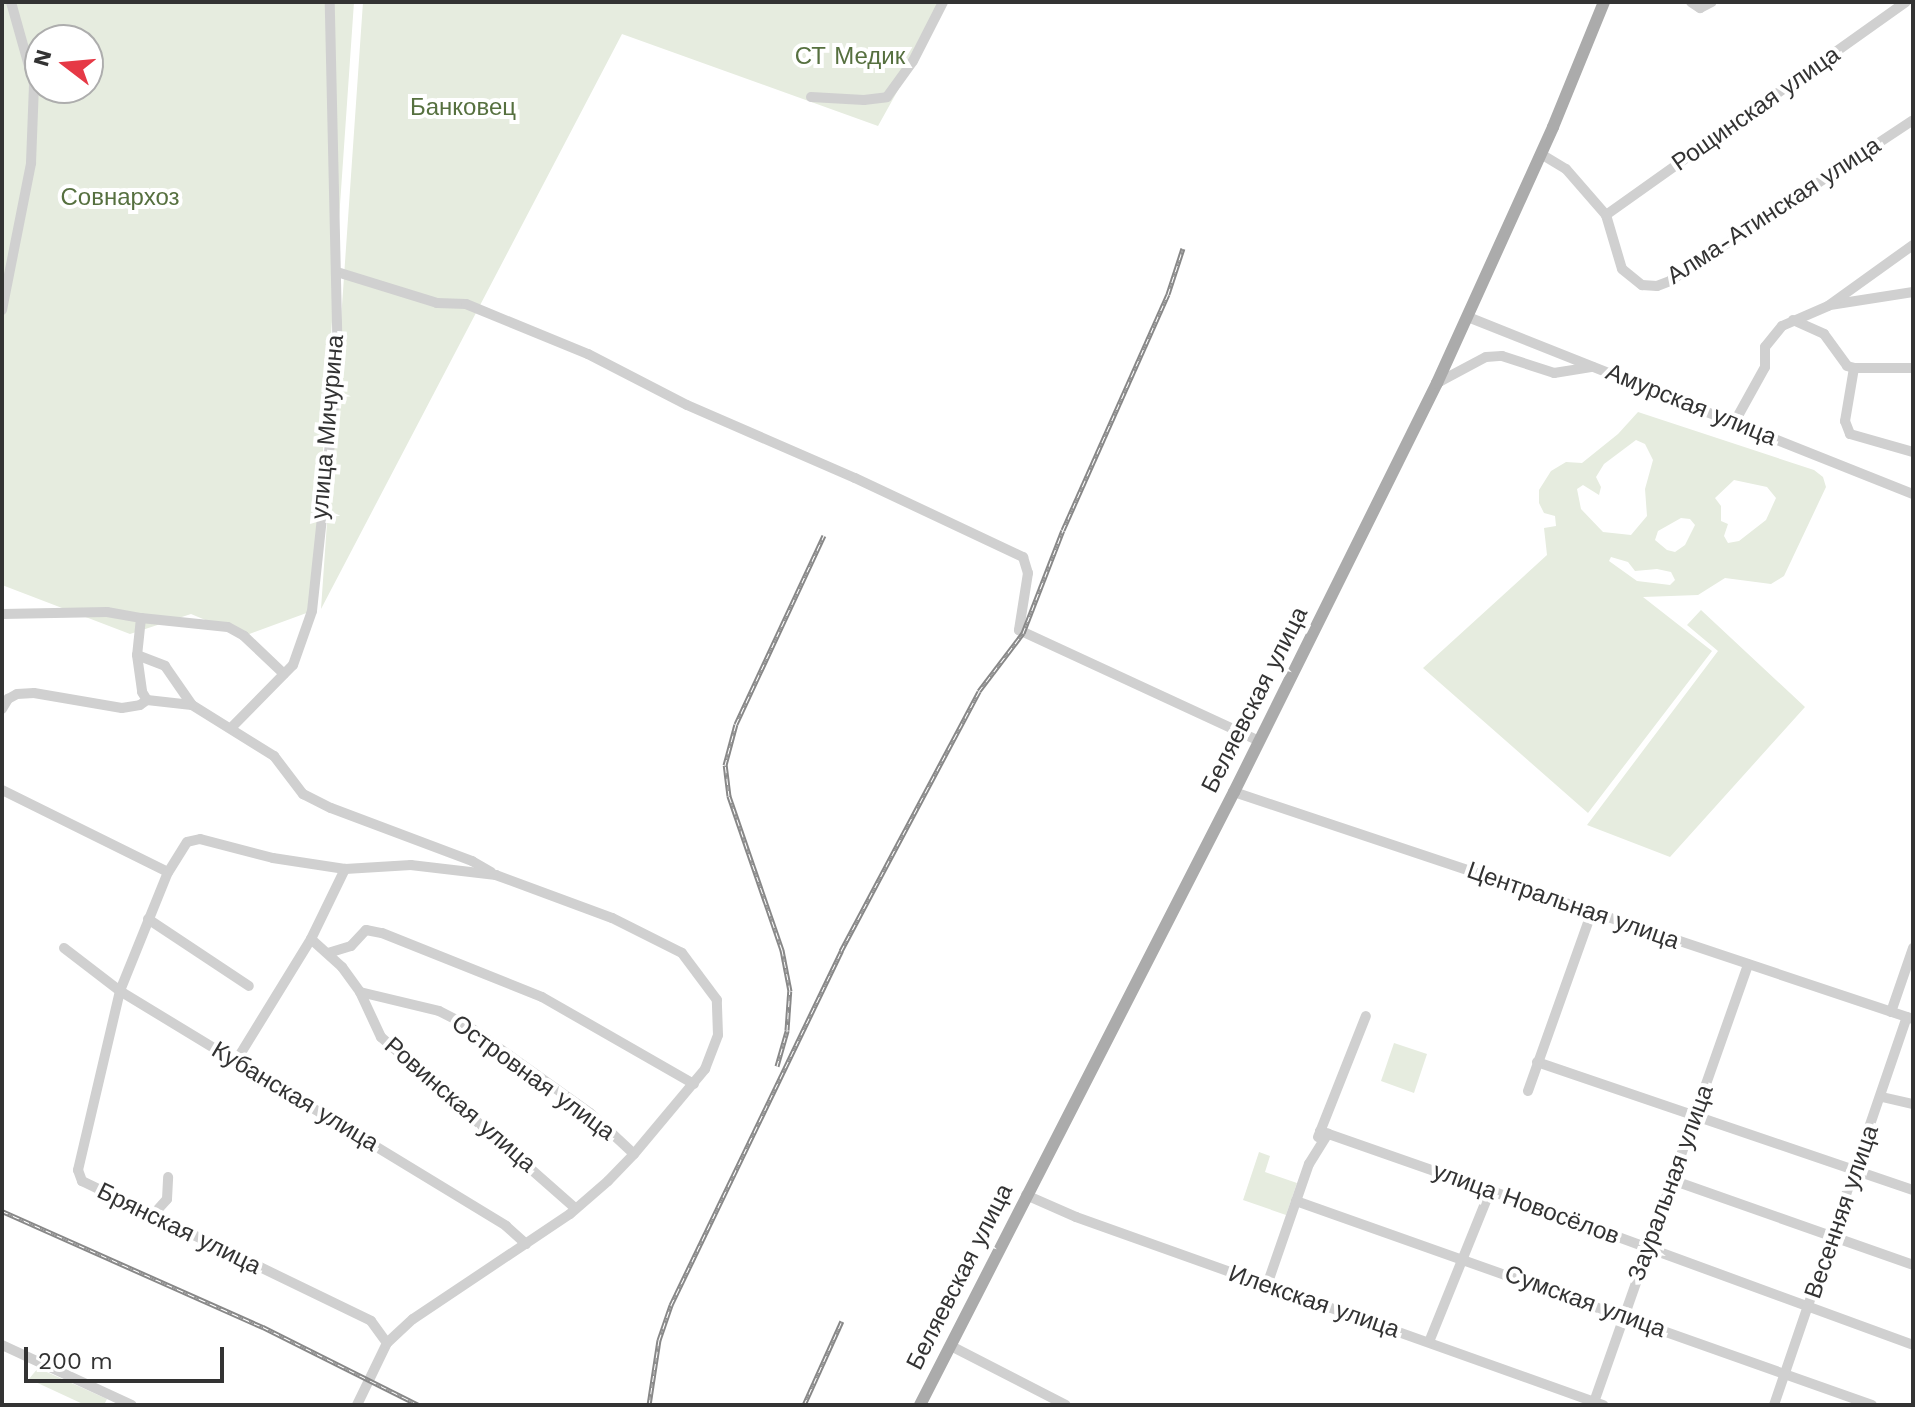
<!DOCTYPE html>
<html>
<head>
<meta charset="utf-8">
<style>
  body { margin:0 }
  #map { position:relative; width:1915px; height:1407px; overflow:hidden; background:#fff; font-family:"Work Sans",sans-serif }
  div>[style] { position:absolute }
  .green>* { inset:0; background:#e6ecdf }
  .minor>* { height:10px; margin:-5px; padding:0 5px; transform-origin:5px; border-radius:5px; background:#d0d0d0 }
  .major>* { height:12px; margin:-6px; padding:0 6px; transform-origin:6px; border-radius:6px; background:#ababab }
  .rail>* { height:5px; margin-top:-2.5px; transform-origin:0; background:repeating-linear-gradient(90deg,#fff 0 6px,#888 0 12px); box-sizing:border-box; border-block:2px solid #888 }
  span { translate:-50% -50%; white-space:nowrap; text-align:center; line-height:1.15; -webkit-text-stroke:8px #fff; paint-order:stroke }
  .park-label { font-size:24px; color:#56703f }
  .street-label { font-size:24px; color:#333 }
  .frame { position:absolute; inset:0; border:4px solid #333; pointer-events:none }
  .north { position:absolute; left:24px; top:24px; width:80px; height:80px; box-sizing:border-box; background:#fff; border:2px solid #adadad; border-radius:50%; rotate:286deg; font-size:22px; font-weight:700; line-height:32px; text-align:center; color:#333 }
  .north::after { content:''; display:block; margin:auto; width:28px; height:36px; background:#e63946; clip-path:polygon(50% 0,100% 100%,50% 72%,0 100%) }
  .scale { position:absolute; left:24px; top:1347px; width:200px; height:36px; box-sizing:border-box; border:4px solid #333; border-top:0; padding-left:10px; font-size:24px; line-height:28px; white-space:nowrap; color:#333; -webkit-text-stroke:6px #fff; paint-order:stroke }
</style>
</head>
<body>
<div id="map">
  <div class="green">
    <i style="clip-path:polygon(evenodd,2px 2px,354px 2px,312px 611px,244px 636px,191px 614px,130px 634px,2px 585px,2px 2px,40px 40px,88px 40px,88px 88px,40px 88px,40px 40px)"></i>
    <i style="clip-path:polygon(363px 2px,947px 2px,878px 126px,622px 34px,321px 609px)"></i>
    <i style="clip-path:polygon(evenodd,1638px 412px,1814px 470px,1823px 477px,1826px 487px,1784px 576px,1771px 584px,1725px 578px,1698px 595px,1643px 597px,1712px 651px,1588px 813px,1423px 668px,1547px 555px,1544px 528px,1556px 526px,1555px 516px,1544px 513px,1539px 503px,1539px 490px,1551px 471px,1566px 462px,1582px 463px,1618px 434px,1638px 412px,1636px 440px,1645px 444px,1653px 460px,1645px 489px,1647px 516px,1631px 535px,1603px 532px,1581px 509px,1577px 489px,1583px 485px,1599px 495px,1601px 487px,1596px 477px,1604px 464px,1636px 440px,1638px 412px,1734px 480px,1767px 487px,1776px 498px,1766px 520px,1739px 541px,1728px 543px,1724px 536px,1728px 524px,1721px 521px,1721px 506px,1715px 498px,1734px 480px,1638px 412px,1681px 518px,1690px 519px,1695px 525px,1685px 545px,1675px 552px,1667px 550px,1655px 540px,1658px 531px,1681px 518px,1638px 412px,1611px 557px,1628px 562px,1635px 571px,1657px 569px,1671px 572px,1675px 580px,1670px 585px,1637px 581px,1609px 561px,1611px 557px)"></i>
    <i style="clip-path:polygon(1701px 610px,1805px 707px,1670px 857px,1587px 825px,1718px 651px,1687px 625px)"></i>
    <i style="clip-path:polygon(1394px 1043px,1427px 1054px,1414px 1093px,1381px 1081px)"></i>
    <i style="clip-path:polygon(1259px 1152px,1270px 1156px,1265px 1172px,1297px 1183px,1286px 1215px,1243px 1200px)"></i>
    <i style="clip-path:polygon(38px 1368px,107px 1399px,104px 1405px,85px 1405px,29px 1379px)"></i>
  </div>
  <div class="minor">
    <i style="left:1691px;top:2px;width:11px;rotate:34deg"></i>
    <i style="left:1700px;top:8px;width:13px;rotate:-27deg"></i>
    <i style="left:811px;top:97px;width:53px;rotate:3.2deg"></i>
    <i style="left:864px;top:100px;width:23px;rotate:-7deg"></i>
    <i style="left:887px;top:97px;width:44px;rotate:-54.2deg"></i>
    <i style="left:913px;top:61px;width:66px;rotate:-63deg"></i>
    <i style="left:1541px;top:154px;width:29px;rotate:31deg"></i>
    <i style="left:1566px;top:169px;width:61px;rotate:49deg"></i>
    <i style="left:1606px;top:215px;width:56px;rotate:73.5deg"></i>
    <i style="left:1622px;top:269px;width:26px;rotate:39deg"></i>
    <i style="left:1642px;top:285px;width:15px;rotate:4deg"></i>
    <i style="left:1657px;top:286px;width:14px;rotate:-21deg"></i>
    <i style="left:1670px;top:281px;width:291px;rotate:-33.5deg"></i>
    <i style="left:1606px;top:215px;width:368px;rotate:-35.4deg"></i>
    <i style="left:337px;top:272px;width:105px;rotate:17.2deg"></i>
    <i style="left:437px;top:303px;width:29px;rotate:2deg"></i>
    <i style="left:466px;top:304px;width:132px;rotate:22.3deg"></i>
    <i style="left:588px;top:354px;width:111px;rotate:27.3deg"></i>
    <i style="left:687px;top:405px;width:183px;rotate:23.5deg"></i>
    <i style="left:855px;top:478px;width:186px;rotate:25.2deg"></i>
    <i style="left:1023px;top:557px;width:17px;rotate:73deg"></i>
    <i style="left:1028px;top:573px;width:58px;rotate:99deg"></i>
    <i style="left:1019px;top:630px;width:264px;rotate:24.8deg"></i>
    <i style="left:1830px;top:305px;width:84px;rotate:-8.9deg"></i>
    <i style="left:2px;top:310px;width:150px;rotate:-78.8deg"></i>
    <i style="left:31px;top:163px;width:79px;rotate:-87.8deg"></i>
    <i style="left:34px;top:84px;width:85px;rotate:-105.7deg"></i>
    <i style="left:1468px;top:317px;width:479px;rotate:21.7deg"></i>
    <i style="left:1793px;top:320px;width:34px;rotate:24deg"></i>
    <i style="left:1824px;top:334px;width:39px;rotate:54deg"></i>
    <i style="left:1847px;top:366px;width:7px;rotate:16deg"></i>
    <i style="left:1913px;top:368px;width:59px;rotate:180deg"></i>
    <i style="left:1854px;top:368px;width:54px;rotate:99.6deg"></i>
    <i style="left:1845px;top:421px;width:14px;rotate:69deg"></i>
    <i style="left:1850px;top:434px;width:66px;rotate:15.9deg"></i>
    <i style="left:1437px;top:383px;width:55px;rotate:-28deg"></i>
    <i style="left:1486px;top:357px;width:16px;rotate:-4deg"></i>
    <i style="left:1502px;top:356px;width:55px;rotate:18.1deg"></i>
    <i style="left:1554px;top:373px;width:39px;rotate:-9deg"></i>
    <i style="left:1734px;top:423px;width:64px;rotate:-61deg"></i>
    <i style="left:1765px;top:367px;width:20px;rotate:-90deg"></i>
    <i style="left:1765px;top:347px;width:27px;rotate:-51deg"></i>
    <i style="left:1782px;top:326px;width:50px;rotate:-23.5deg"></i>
    <i style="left:1828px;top:306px;width:105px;rotate:-35.7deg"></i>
    <i style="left:2px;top:614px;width:105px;rotate:-1.1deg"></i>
    <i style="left:107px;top:612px;width:35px;rotate:10deg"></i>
    <i style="left:141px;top:618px;width:37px;rotate:96deg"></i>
    <i style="left:137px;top:655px;width:37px;rotate:82deg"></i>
    <i style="left:142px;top:692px;width:9px;rotate:58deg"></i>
    <i style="left:147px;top:700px;width:45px;rotate:6.3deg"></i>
    <i style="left:192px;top:705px;width:97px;rotate:31.9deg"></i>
    <i style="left:274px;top:756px;width:48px;rotate:52.7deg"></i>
    <i style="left:303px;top:794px;width:31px;rotate:27deg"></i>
    <i style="left:331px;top:808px;width:151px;rotate:20.6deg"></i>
    <i style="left:472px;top:861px;width:22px;rotate:30deg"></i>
    <i style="left:141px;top:618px;width:87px;rotate:5.9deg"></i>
    <i style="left:228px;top:627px;width:18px;rotate:29deg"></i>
    <i style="left:244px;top:636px;width:55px;rotate:43.5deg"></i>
    <i style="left:137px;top:655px;width:30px;rotate:21deg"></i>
    <i style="left:165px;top:666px;width:47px;rotate:55.3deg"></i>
    <i style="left:2px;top:709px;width:12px;rotate:-59deg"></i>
    <i style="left:8px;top:699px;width:10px;rotate:-29deg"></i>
    <i style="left:17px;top:694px;width:17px;rotate:-3deg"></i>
    <i style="left:34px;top:693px;width:89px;rotate:9.7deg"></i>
    <i style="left:122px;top:708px;width:18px;rotate:-9deg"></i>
    <i style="left:140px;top:705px;width:9px;rotate:-36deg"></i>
    <i style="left:231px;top:728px;width:88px;rotate:-45.5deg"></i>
    <i style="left:293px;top:665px;width:57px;rotate:-70.6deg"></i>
    <i style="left:312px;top:611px;width:244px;rotate:-83.9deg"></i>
    <i style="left:338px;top:368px;width:366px;rotate:-91.3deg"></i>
    <i style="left:2px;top:790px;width:185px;rotate:26.3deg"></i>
    <i style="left:1234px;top:792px;width:716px;rotate:18.49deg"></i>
    <i style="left:148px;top:919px;width:121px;rotate:33.6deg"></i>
    <i style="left:311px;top:939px;width:42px;rotate:42.1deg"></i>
    <i style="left:342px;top:967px;width:31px;rotate:54deg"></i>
    <i style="left:360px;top:992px;width:81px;rotate:13.5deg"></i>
    <i style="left:439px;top:1011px;width:31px;rotate:27deg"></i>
    <i style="left:467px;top:1025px;width:151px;rotate:35.6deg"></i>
    <i style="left:590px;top:1113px;width:60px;rotate:43deg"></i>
    <i style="left:64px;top:948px;width:71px;rotate:37.5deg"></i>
    <i style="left:120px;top:991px;width:452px;rotate:31.3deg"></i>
    <i style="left:506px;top:1226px;width:27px;rotate:42deg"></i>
    <i style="left:328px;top:953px;width:24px;rotate:-17deg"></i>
    <i style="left:351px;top:946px;width:22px;rotate:-47deg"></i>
    <i style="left:366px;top:930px;width:16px;rotate:11deg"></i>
    <i style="left:382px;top:933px;width:172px;rotate:21.8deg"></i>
    <i style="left:542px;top:997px;width:175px;rotate:29.8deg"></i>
    <i style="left:360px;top:992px;width:50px;rotate:65deg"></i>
    <i style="left:381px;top:1037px;width:259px;rotate:41.4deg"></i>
    <i style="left:1891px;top:1012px;width:68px;rotate:-71deg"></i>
    <i style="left:236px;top:1061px;width:143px;rotate:-58.4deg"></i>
    <i style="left:311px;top:939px;width:78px;rotate:-64.1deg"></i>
    <i style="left:1537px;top:1062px;width:397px;rotate:18.8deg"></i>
    <i style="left:1528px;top:1091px;width:191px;rotate:-70.4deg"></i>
    <i style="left:1882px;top:1097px;width:32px;rotate:13deg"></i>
    <i style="left:1320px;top:1131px;width:220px;rotate:19.3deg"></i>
    <i style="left:1528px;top:1204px;width:410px;rotate:20.1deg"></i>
    <i style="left:1318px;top:1137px;width:130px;rotate:-68.4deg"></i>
    <i style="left:1672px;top:1180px;width:256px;rotate:19.4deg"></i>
    <i style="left:1026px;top:1195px;width:55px;rotate:23.7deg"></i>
    <i style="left:1076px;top:1217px;width:560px;rotate:19.63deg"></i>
    <i style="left:1296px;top:1201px;width:611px;rotate:19.5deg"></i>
    <i style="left:151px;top:1217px;width:24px;rotate:-48deg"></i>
    <i style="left:167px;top:1199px;width:22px;rotate:-87deg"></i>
    <i style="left:1267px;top:1285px;width:128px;rotate:-70.9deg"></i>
    <i style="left:1309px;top:1164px;width:36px;rotate:-58deg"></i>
    <i style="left:1429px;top:1342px;width:163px;rotate:-68deg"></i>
    <i style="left:2px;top:1345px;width:143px;rotate:24.8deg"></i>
    <i style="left:951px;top:1346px;width:129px;rotate:27.2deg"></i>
    <i style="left:357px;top:1405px;width:69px;rotate:-64.2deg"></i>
    <i style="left:387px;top:1343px;width:35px;rotate:-43deg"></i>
    <i style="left:413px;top:1319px;width:189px;rotate:-33.8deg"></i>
    <i style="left:570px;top:1214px;width:50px;rotate:-41deg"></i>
    <i style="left:608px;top:1181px;width:37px;rotate:-46deg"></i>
    <i style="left:634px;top:1154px;width:111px;rotate:-50.1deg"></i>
    <i style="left:705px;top:1069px;width:36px;rotate:-69deg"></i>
    <i style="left:718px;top:1035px;width:35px;rotate:-92deg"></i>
    <i style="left:717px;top:1000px;width:59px;rotate:-126.7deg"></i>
    <i style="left:682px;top:953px;width:78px;rotate:-153.4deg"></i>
    <i style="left:612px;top:918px;width:124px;rotate:-159.7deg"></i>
    <i style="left:496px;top:875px;width:86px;rotate:-173.3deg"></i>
    <i style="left:411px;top:865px;width:66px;rotate:176.5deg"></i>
    <i style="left:345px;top:869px;width:73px;rotate:-171.3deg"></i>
    <i style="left:273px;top:858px;width:75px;rotate:-165.4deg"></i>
    <i style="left:200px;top:839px;width:13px;rotate:167deg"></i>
    <i style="left:187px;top:842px;width:36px;rotate:122deg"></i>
    <i style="left:168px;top:872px;width:128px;rotate:112deg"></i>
    <i style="left:120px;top:991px;width:184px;rotate:103.2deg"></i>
    <i style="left:78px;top:1170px;width:12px;rotate:70deg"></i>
    <i style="left:82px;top:1181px;width:321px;rotate:25.8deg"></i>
    <i style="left:371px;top:1321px;width:27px;rotate:54deg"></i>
    <i style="left:1593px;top:1405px;width:467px;rotate:-70.6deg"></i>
    <i style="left:1774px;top:1405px;width:410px;rotate:-71.1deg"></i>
  </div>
  <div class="major">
    <i style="left:920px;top:1405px;width:689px;rotate:-62.88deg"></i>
    <i style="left:1234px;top:792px;width:457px;rotate:-63.6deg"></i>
    <i style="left:1437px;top:383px;width:281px;rotate:-65.6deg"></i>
    <i style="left:1553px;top:127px;width:135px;rotate:-67.8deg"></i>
  </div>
  <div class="rail">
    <i style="left:777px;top:1066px;width:37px;rotate:-74deg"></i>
    <i style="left:787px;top:1030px;width:39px;rotate:-86deg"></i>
    <i style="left:790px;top:991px;width:42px;rotate:-101deg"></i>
    <i style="left:782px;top:950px;width:163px;rotate:-109deg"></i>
    <i style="left:729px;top:796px;width:31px;rotate:-97deg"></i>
    <i style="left:725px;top:765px;width:42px;rotate:-75deg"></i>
    <i style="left:736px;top:724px;width:208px;rotate:-65deg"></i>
    <i style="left:2px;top:1211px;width:286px;rotate:24deg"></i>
    <i style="left:263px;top:1327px;width:174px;rotate:26.6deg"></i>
    <i style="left:649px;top:1405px;width:66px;rotate:-81.3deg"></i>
    <i style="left:659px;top:1340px;width:37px;rotate:-71deg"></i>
    <i style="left:671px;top:1305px;width:393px;rotate:-64.3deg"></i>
    <i style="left:841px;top:951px;width:294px;rotate:-62deg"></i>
    <i style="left:979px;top:691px;width:73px;rotate:-52.8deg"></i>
    <i style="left:1023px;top:633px;width:110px;rotate:-68.8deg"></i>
    <i style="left:1063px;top:530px;width:258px;rotate:-66deg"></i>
    <i style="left:1168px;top:294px;width:48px;rotate:-71.9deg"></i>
    <i style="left:804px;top:1405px;width:92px;rotate:-65.7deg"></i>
  </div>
  <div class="park-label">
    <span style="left:850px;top:57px">СТ Медик</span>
    <span style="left:463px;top:108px">Банковец</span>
    <span style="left:120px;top:198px">Совнархоз</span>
  </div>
  <div class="street-label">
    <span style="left:1756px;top:109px;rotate:-35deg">Рощинская улица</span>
    <span style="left:1774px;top:211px;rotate:-33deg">Алма-Атинская улица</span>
    <span style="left:1691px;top:405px;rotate:22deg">Амурская улица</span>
    <span style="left:328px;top:427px;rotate:-85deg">улица Мичурина</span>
    <span style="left:1255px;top:700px;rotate:-63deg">Беляевская улица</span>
    <span style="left:1573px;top:906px;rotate:19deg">Центральная улица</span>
    <span style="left:533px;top:1078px;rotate:36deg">Островная улица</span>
    <span style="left:295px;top:1097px;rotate:31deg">Кубанская улица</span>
    <span style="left:460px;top:1105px;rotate:41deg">Ровинская улица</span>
    <span style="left:1671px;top:1183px;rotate:-70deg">Зауральная улица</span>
    <span style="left:1526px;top:1204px;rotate:20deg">улица Новосёлов</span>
    <span style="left:1842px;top:1212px;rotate:-71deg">Весенняя улица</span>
    <span style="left:179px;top:1229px;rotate:26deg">Брянская улица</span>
    <span style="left:960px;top:1277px;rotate:-63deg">Беляевская улица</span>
    <span style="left:1314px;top:1302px;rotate:19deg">Илекская улица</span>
    <span style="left:1585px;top:1302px;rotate:20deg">Сумская улица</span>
  </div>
  <div class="frame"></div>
  <div class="north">N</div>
  <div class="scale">200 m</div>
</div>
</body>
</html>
